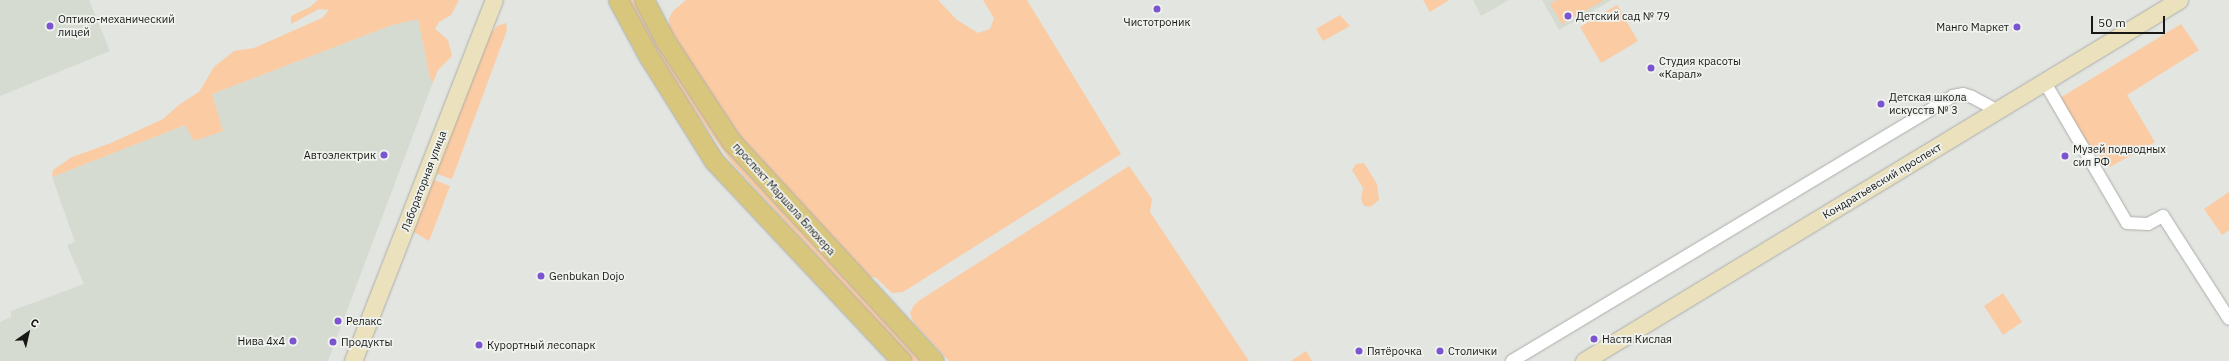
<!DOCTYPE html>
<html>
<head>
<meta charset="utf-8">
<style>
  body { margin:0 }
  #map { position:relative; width:2229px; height:361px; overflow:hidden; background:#e3e5e1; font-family:"IBM Plex Sans",sans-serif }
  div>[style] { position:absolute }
  .built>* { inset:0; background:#d5dbd0 }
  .green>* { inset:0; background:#fbcba3 }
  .roads { filter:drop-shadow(0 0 1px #abada9) drop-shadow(0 0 1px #abada9) }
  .street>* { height:12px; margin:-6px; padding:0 6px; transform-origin:6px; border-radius:6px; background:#fff }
  .secondary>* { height:17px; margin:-8.5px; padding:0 8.5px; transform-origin:8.5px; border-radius:8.5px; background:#ebe2bd }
  .primary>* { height:19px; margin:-9.5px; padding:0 9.5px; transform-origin:9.5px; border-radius:9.5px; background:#d7c67c }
  .dots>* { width:11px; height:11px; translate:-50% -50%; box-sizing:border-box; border:2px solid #f0f2ee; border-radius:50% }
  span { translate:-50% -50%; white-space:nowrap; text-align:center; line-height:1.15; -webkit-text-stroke:3.5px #f0f2ee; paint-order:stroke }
  .poi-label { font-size:11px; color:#171816 }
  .left { translate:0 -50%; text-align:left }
  .right { translate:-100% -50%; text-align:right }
  .street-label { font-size:11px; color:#171816 }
  .north { position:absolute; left:8px; top:313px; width:40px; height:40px; -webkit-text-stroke:3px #f0f2ee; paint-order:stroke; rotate:34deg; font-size:11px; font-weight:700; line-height:16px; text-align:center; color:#171816 }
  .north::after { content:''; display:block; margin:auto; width:14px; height:18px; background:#171816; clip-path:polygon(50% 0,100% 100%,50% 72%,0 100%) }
  .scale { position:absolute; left:2091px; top:16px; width:74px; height:18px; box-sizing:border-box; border:2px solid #171816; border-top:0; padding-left:5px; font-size:12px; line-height:14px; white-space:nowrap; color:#171816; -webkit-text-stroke:3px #f0f2ee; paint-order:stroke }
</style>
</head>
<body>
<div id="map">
  <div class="built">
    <i style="clip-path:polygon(0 0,89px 0,110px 51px,0 96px)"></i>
    <i style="clip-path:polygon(1473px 0,1509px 0,1481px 16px)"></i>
    <i style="clip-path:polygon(1542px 0,1612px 0,1559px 30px)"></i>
    <i style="clip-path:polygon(418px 18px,430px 78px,433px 82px,328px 361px,0 361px,0 322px,11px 317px,11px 311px,84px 284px,67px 245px,75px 242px,52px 177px,185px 125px,223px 131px,212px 94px,392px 25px)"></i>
  </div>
  <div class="green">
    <i style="clip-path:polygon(318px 0,459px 0,451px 15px,439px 22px,435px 29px,448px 40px,452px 56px,438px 70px,433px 82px,430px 78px,418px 19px,392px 25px,212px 94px,223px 131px,194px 141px,185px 125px,52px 177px,53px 170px,72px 157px,111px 143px,163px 119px,180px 104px,199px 92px,214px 67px,234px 51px,254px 48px,322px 18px,329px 10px,319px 9px,291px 24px,291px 16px,310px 7px)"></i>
    <i style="clip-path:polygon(627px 0,635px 0,736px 159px,921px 361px,913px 361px,732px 163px,669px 75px)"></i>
    <i style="clip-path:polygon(686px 0,938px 0,957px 20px,978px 33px,990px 29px,994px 18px,983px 0,1027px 0,1121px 154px,903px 292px,892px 293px,875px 277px,869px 278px,758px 162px,713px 99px,669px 29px,669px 18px,673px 11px)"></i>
    <i style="clip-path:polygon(1423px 0,1449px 0,1430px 12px)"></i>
    <i style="clip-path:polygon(1557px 0,1604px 0,1562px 24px,1550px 4px)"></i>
    <i style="clip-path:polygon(1617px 5px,1638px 41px,1601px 63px,1580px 27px)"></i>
    <i style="clip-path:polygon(1340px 15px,1350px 26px,1323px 41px,1316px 29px)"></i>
    <i style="clip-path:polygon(506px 23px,507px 30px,452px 179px,437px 174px,436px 168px,489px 36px,497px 26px)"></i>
    <i style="clip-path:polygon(2181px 24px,2199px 50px,2127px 95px,2155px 142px,2110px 167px,2086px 141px,2060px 98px)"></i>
    <i style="clip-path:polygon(1364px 163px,1377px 184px,1379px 200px,1370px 207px,1364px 206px,1361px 200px,1363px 188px,1352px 170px,1356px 164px)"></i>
    <i style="clip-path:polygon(1129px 166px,1152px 199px,1150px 212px,1249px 361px,949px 361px,914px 323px,910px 313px,914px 305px,920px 300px)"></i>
    <i style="clip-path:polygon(434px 180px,450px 186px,429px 241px,409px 229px,431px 181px)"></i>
    <i style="clip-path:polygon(2229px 192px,2229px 230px,2222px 235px,2204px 209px)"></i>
    <i style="clip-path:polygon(2003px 293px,2022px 322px,2003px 335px,1984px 306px)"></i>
    <i style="clip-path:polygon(1306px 351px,1312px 361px,1291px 361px)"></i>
  </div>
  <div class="roads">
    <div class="street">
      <i style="left:2044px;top:81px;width:164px;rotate:59.7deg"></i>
      <i style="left:2127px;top:223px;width:21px;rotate:3deg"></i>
      <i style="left:2148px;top:224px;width:17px;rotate:-28deg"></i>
      <i style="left:2163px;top:216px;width:122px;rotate:57.3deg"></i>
      <i style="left:1512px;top:361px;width:514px;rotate:-31deg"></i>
      <i style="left:1953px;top:96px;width:10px;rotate:-11deg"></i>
      <i style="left:1963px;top:94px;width:9px;rotate:18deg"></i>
      <i style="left:1972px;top:97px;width:27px;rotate:28deg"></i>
    </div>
    <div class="secondary">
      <i style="left:353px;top:361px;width:388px;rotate:-68.7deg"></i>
      <i style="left:1584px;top:361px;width:696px;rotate:-31.25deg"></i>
    </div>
    <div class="primary">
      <i style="left:618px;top:0;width:65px;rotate:61.5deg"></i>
      <i style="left:649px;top:57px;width:123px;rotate:58deg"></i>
      <i style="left:714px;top:161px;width:274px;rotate:46.8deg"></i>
      <i style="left:644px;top:0;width:47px;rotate:62.4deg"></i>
      <i style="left:666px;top:42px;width:118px;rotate:56.7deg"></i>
      <i style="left:731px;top:141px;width:299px;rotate:47.3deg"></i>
    </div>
  </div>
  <div class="dots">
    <i style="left:1157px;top:9px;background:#7b55cf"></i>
    <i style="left:1568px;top:16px;background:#7b55cf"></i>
    <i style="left:50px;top:26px;background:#7b55cf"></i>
    <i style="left:2017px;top:27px;background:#7b55cf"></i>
    <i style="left:1651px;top:68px;background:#7b55cf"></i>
    <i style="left:1881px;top:104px;background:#7b55cf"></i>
    <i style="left:384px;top:155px;background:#7b55cf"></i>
    <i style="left:2065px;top:156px;background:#7b55cf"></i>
    <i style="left:541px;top:276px;background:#7b55cf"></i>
    <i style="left:338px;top:321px;background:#7b55cf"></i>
    <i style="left:1594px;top:339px;background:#7b55cf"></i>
    <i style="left:293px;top:341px;background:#7b55cf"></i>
    <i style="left:333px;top:342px;background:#7b55cf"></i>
    <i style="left:479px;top:345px;background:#7b55cf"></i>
    <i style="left:1359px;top:351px;background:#7b55cf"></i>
    <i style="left:1440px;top:351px;background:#7b55cf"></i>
  </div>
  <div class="poi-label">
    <span class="left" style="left:1576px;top:16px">Детский сад № 79</span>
    <span class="left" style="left:58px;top:26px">Оптико-механический<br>лицей</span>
    <span style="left:1157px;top:22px">Чистотроник</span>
    <span class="right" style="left:2009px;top:27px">Манго Маркет</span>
    <span class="left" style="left:1659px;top:68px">Студия красоты<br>«Карал»</span>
    <span class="left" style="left:1889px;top:104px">Детская школа<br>искусств № 3</span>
    <span class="left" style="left:2073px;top:156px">Музей подводных<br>сил РФ</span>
    <span class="right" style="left:376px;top:155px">Автоэлектрик</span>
    <span class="left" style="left:549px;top:276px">Genbukan Dojo</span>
    <span class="left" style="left:346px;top:321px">Релакс</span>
    <span class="left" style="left:1602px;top:339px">Настя Кислая</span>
    <span class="right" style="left:285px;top:341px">Нива 4х4</span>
    <span class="left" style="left:341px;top:342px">Продукты</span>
    <span class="left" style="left:487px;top:345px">Курортный лесопарк</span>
    <span class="left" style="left:1367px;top:351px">Пятёрочка</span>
    <span class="left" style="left:1448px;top:351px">Столички</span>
  </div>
  <div class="street-label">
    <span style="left:424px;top:181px;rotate:-69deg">Лабораторная улица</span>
    <span style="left:1882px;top:181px;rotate:-31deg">Кондратьевский проспект</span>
    <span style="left:784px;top:199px;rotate:48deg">проспект Маршала Блюхера</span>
  </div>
  <div class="north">С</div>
  <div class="scale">50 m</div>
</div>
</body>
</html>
